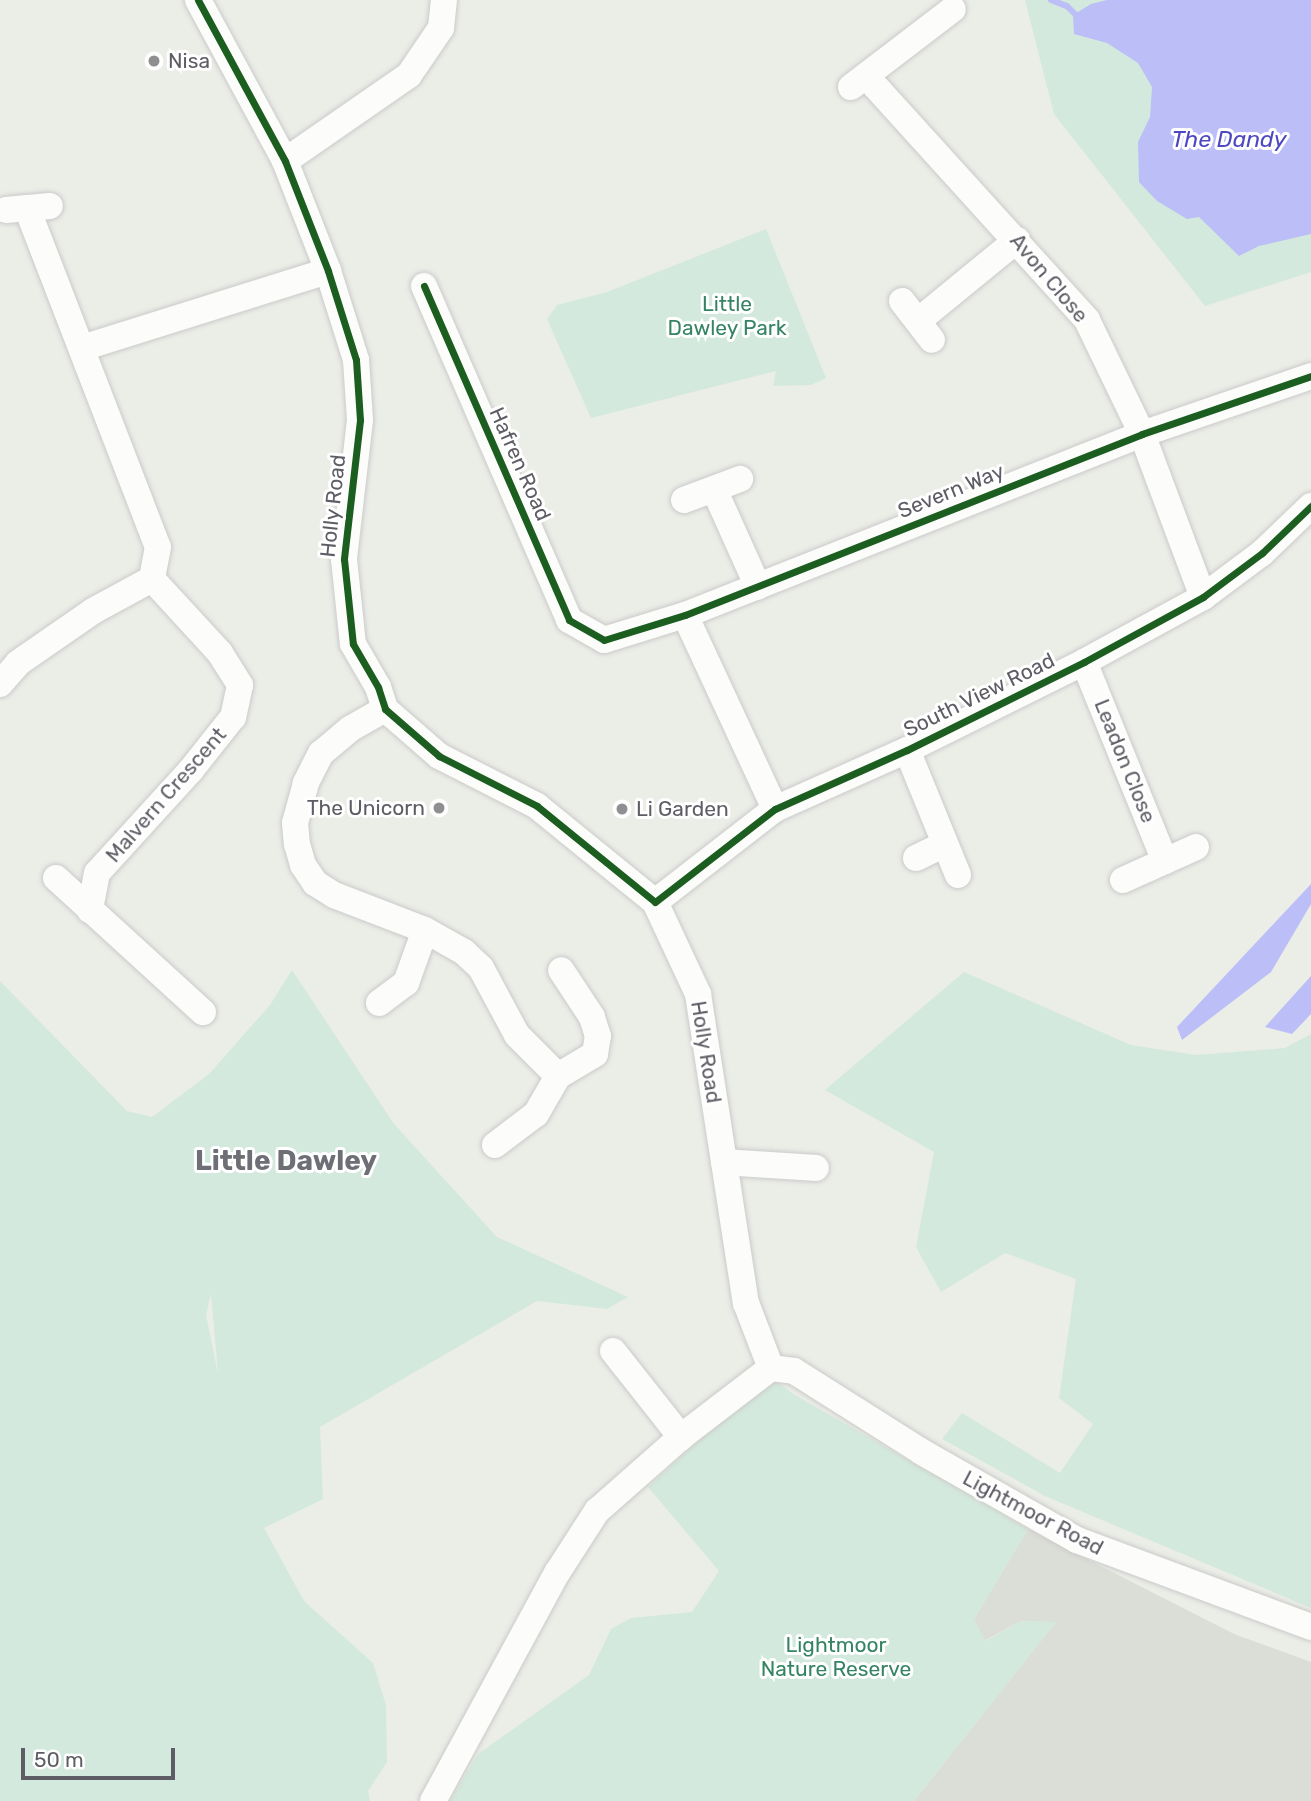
<!DOCTYPE html>
<html>
<head>
<meta charset="utf-8">
<style>
  body { margin:0 }
  #map { position:relative; width:1311px; height:1801px; overflow:hidden; background:#ebede7; font-family:Rubik,sans-serif }
  div>[style] { position:absolute }
  .industrial>* { inset:0; background:#dbddd7 }
  .green>* { inset:0; background:#d4e9dd }
  .water>* { inset:0; background:#bbbef7 }
  .stream>* { height:6px; margin:-3px; padding:0 3px; transform-origin:3px; border-radius:3px; background:#bbbef7 }
  .roads { filter:drop-shadow(0 0 2px #cbcbcb) drop-shadow(0 0 2px #cbcbcb) }
  .minor>* { height:26px; margin:-13px; padding:0 13px; transform-origin:13px; border-radius:13px; background:#fcfcfb }
  .cycleway>* { height:7px; margin:-3.5px; padding:0 3.5px; transform-origin:3.5px; border-radius:3.5px; background:#1b5e20 }
  .dots>* { width:19px; height:19px; translate:-50% -50%; box-sizing:border-box; border:4px solid #fff; border-radius:50% }
  span { translate:-50% -50%; white-space:nowrap; text-align:center; line-height:1.15; -webkit-text-stroke:6px #fff; paint-order:stroke }
  .poi-label { font-size:21px; color:#5e5d65 }
  .left { translate:0 -50%; text-align:left }
  .right { translate:-100% -50%; text-align:right }
  .street-label { font-size:21px; color:#5e5d65 }
  .park-label { font-size:21px; color:#368463 }
  .water-label { font-size:23px; color:#4d48c2; font-style:italic }
  .district-label { font-size:28px; color:#6e6e77; font-weight:700 }
  .scale { position:absolute; left:21px; top:1748px; width:154px; height:32px; box-sizing:border-box; border:4px solid #5e5d65; border-top:0; padding-left:9px; font-size:21px; line-height:24px; white-space:nowrap; color:#5e5d65; -webkit-text-stroke:5px #fff; paint-order:stroke }
</style>
</head>
<body>
<div id="map">
  <div class="industrial">
    <i style="clip-path:polygon(1028px 1529px,1234px 1634px,1311px 1662px,1311px 1801px,914px 1801px,1055px 1623px,1021px 1621px,984px 1641px,974px 1619px)"></i>
  </div>
  <div class="green">
    <i style="clip-path:polygon(1025px 0,1311px 0,1311px 272px,1205px 306px,1054px 114px)"></i>
    <i style="clip-path:polygon(766px 229px,826px 378px,811px 385px,773px 386px,776px 371px,591px 418px,547px 319px,557px 305px,607px 292px)"></i>
    <i style="clip-path:polygon(evenodd,292px 970px,394px 1124px,497px 1237px,628px 1297px,607px 1309px,537px 1301px,320px 1427px,323px 1499px,264px 1528px,304px 1601px,373px 1663px,386px 1705px,387px 1762px,368px 1791px,370px 1801px,0 1801px,0 981px,127px 1111px,152px 1117px,209px 1074px,270px 1005px,292px 970px,211px 1294px,218px 1373px,218px 1374px,206px 1315px,211px 1294px)"></i>
    <i style="clip-path:polygon(964px 972px,1131px 1045px,1196px 1055px,1285px 1048px,1311px 1034px,1311px 1608px,1045px 1496px,942px 1439px,962px 1413px,1060px 1473px,1093px 1424px,1059px 1398px,1076px 1279px,1005px 1253px,941px 1292px,916px 1247px,934px 1152px,825px 1090px)"></i>
    <i style="clip-path:polygon(768px 1376px,795px 1395px,1028px 1529px,974px 1619px,985px 1641px,1021px 1621px,1056px 1622px,914px 1801px,450px 1801px,478px 1754px,589px 1675px,611px 1629px,631px 1618px,692px 1612px,719px 1571px,648px 1487px)"></i>
  </div>
  <div class="water">
    <i style="clip-path:polygon(1107px 0,1311px 0,1311px 234px,1259px 246px,1239px 256px,1199px 217px,1187px 219px,1157px 201px,1139px 182px,1138px 142px,1150px 117px,1152px 87px,1138px 63px,1107px 43px,1074px 34px,1073px 15px,1091px 4px)"></i>
    <i style="clip-path:polygon(1311px 884px,1311px 904px,1271px 972px,1182px 1040px,1177px 1027px)"></i>
    <i style="clip-path:polygon(1311px 976px,1311px 1014px,1292px 1034px,1265px 1027px)"></i>
  </div>
  <div class="stream">
    <i style="left:1051px;top:0;width:17px;rotate:21deg"></i>
    <i style="left:1067px;top:6px;width:16px;rotate:45deg"></i>
  </div>
  <div class="roads">
    <div class="minor">
      <i style="left:198px;top:0;width:183px;rotate:61.6deg"></i>
      <i style="left:285px;top:161px;width:118px;rotate:68.6deg"></i>
      <i style="left:328px;top:271px;width:93px;rotate:72.5deg"></i>
      <i style="left:356px;top:360px;width:60px;rotate:86.2deg"></i>
      <i style="left:360px;top:420px;width:140px;rotate:96.6deg"></i>
      <i style="left:344px;top:559px;width:85px;rotate:84deg"></i>
      <i style="left:353px;top:644px;width:50px;rotate:59.8deg"></i>
      <i style="left:378px;top:687px;width:23px;rotate:72deg"></i>
      <i style="left:385px;top:709px;width:72px;rotate:41deg"></i>
      <i style="left:439px;top:756px;width:110px;rotate:27deg"></i>
      <i style="left:537px;top:806px;width:152px;rotate:39.1deg"></i>
      <i style="left:655px;top:902px;width:102px;rotate:64.9deg"></i>
      <i style="left:698px;top:994px;width:313px;rotate:81.2deg"></i>
      <i style="left:746px;top:1303px;width:70px;rotate:69deg"></i>
      <i style="left:866px;top:76px;width:329px;rotate:47.8deg"></i>
      <i style="left:1087px;top:320px;width:127px;rotate:64.2deg"></i>
      <i style="left:1142px;top:434px;width:174px;rotate:69.5deg"></i>
      <i style="left:851px;top:87px;width:128px;rotate:-37.4deg"></i>
      <i style="left:285px;top:161px;width:151px;rotate:-34.7deg"></i>
      <i style="left:409px;top:75px;width:57px;rotate:-55.8deg"></i>
      <i style="left:441px;top:28px;width:28px;rotate:-84deg"></i>
      <i style="left:27px;top:208px;width:363px;rotate:68.9deg"></i>
      <i style="left:158px;top:547px;width:33px;rotate:101deg"></i>
      <i style="left:152px;top:579px;width:100px;rotate:47.4deg"></i>
      <i style="left:220px;top:653px;width:38px;rotate:58deg"></i>
      <i style="left:240px;top:685px;width:33px;rotate:102deg"></i>
      <i style="left:233px;top:717px;width:68px;rotate:128.4deg"></i>
      <i style="left:191px;top:770px;width:139px;rotate:132.4deg"></i>
      <i style="left:97px;top:873px;width:38px;rotate:101deg"></i>
      <i style="left:6px;top:210px;width:44px;rotate:-5.2deg"></i>
      <i style="left:424px;top:286px;width:364px;rotate:66.5deg"></i>
      <i style="left:569px;top:620px;width:40px;rotate:29.7deg"></i>
      <i style="left:604px;top:640px;width:85px;rotate:-17.2deg"></i>
      <i style="left:685px;top:615px;width:492px;rotate:-21.6deg"></i>
      <i style="left:1142px;top:434px;width:179px;rotate:-18.9deg"></i>
      <i style="left:902px;top:301px;width:49px;rotate:52.4deg"></i>
      <i style="left:918px;top:321px;width:128px;rotate:-39.3deg"></i>
      <i style="left:82px;top:348px;width:258px;rotate:-17.4deg"></i>
      <i style="left:714px;top:489px;width:107px;rotate:65.8deg"></i>
      <i style="left:684px;top:500px;width:60px;rotate:-20.6deg"></i>
      <i style="left:685px;top:615px;width:214px;rotate:65.1deg"></i>
      <i style="left:1084px;top:662px;width:215px;rotate:67.9deg"></i>
      <i style="left:0;top:684px;width:28px;rotate:-49deg"></i>
      <i style="left:18px;top:663px;width:91px;rotate:-34.7deg"></i>
      <i style="left:93px;top:611px;width:67px;rotate:-28.5deg"></i>
      <i style="left:385px;top:709px;width:40px;rotate:150.3deg"></i>
      <i style="left:350px;top:729px;width:38px;rotate:140deg"></i>
      <i style="left:321px;top:753px;width:34px;rotate:117deg"></i>
      <i style="left:306px;top:783px;width:41px;rotate:105.4deg"></i>
      <i style="left:295px;top:823px;width:21px;rotate:85deg"></i>
      <i style="left:297px;top:844px;width:22px;rotate:74deg"></i>
      <i style="left:303px;top:865px;width:22px;rotate:56deg"></i>
      <i style="left:315px;top:883px;width:22px;rotate:32deg"></i>
      <i style="left:334px;top:895px;width:97px;rotate:21deg"></i>
      <i style="left:425px;top:930px;width:45px;rotate:29.4deg"></i>
      <i style="left:464px;top:952px;width:23px;rotate:43deg"></i>
      <i style="left:481px;top:968px;width:76px;rotate:61.8deg"></i>
      <i style="left:517px;top:1035px;width:58px;rotate:45deg"></i>
      <i style="left:558px;top:1076px;width:43px;rotate:-30.7deg"></i>
      <i style="left:595px;top:1054px;width:18px;rotate:-81deg"></i>
      <i style="left:598px;top:1036px;width:20px;rotate:-108deg"></i>
      <i style="left:592px;top:1017px;width:56px;rotate:-123.4deg"></i>
      <i style="left:907px;top:750px;width:135px;rotate:67.8deg"></i>
      <i style="left:916px;top:858px;width:32px;rotate:-26deg"></i>
      <i style="left:56px;top:878px;width:199px;rotate:42.4deg"></i>
      <i style="left:1123px;top:880px;width:80px;rotate:-24.3deg"></i>
      <i style="left:655px;top:902px;width:152px;rotate:-37.8deg"></i>
      <i style="left:775px;top:809px;width:145px;rotate:-24.1deg"></i>
      <i style="left:907px;top:750px;width:198px;rotate:-26.4deg"></i>
      <i style="left:1084px;top:662px;width:136px;rotate:-28.6deg"></i>
      <i style="left:1203px;top:597px;width:74px;rotate:-36.7deg"></i>
      <i style="left:1262px;top:553px;width:68px;rotate:-43.8deg"></i>
      <i style="left:379px;top:1003px;width:34px;rotate:-37deg"></i>
      <i style="left:406px;top:983px;width:56px;rotate:-70.3deg"></i>
      <i style="left:495px;top:1145px;width:51px;rotate:-37.1deg"></i>
      <i style="left:536px;top:1114px;width:44px;rotate:-59.9deg"></i>
      <i style="left:724px;top:1162px;width:92px;rotate:3.7deg"></i>
      <i style="left:613px;top:1351px;width:110px;rotate:51.7deg"></i>
      <i style="left:771px;top:1368px;width:23px;rotate:7deg"></i>
      <i style="left:794px;top:1371px;width:151px;rotate:32.3deg"></i>
      <i style="left:922px;top:1452px;width:178px;rotate:29.6deg"></i>
      <i style="left:1077px;top:1540px;width:250px;rotate:20.4deg"></i>
      <i style="left:433px;top:1801px;width:260px;rotate:-61.5deg"></i>
      <i style="left:557px;top:1573px;width:74px;rotate:-57.2deg"></i>
      <i style="left:597px;top:1511px;width:112px;rotate:-41.4deg"></i>
      <i style="left:681px;top:1437px;width:113px;rotate:-37.5deg"></i>
    </div>
  </div>
  <div class="cycleway">
    <i style="left:198px;top:0;width:183px;rotate:61.6deg"></i>
    <i style="left:285px;top:161px;width:118px;rotate:68.6deg"></i>
    <i style="left:328px;top:271px;width:93px;rotate:72.5deg"></i>
    <i style="left:356px;top:360px;width:60px;rotate:86.2deg"></i>
    <i style="left:360px;top:420px;width:140px;rotate:96.6deg"></i>
    <i style="left:344px;top:559px;width:85px;rotate:84deg"></i>
    <i style="left:353px;top:644px;width:50px;rotate:59.8deg"></i>
    <i style="left:378px;top:687px;width:23px;rotate:72deg"></i>
    <i style="left:385px;top:709px;width:72px;rotate:41deg"></i>
    <i style="left:439px;top:756px;width:110px;rotate:27deg"></i>
    <i style="left:537px;top:806px;width:152px;rotate:39.1deg"></i>
    <i style="left:655px;top:902px;width:152px;rotate:-37.8deg"></i>
    <i style="left:775px;top:809px;width:145px;rotate:-24.1deg"></i>
    <i style="left:907px;top:750px;width:198px;rotate:-26.4deg"></i>
    <i style="left:1084px;top:662px;width:136px;rotate:-28.6deg"></i>
    <i style="left:1203px;top:597px;width:74px;rotate:-36.7deg"></i>
    <i style="left:1262px;top:553px;width:68px;rotate:-43.8deg"></i>
    <i style="left:424px;top:286px;width:364px;rotate:66.5deg"></i>
    <i style="left:569px;top:620px;width:40px;rotate:29.7deg"></i>
    <i style="left:604px;top:640px;width:85px;rotate:-17.2deg"></i>
    <i style="left:685px;top:615px;width:492px;rotate:-21.6deg"></i>
    <i style="left:1142px;top:434px;width:179px;rotate:-18.9deg"></i>
  </div>
  <div class="dots">
    <i style="left:154px;top:61px;background:#8f8f92"></i>
    <i style="left:439px;top:808px;background:#8f8f92"></i>
    <i style="left:622px;top:809px;background:#8f8f92"></i>
  </div>
  <div class="poi-label">
    <span class="left" style="left:168px;top:61px">Nisa</span>
    <span class="right" style="left:425px;top:808px">The Unicorn</span>
    <span class="left" style="left:636px;top:809px">Li Garden</span>
  </div>
  <div class="street-label">
    <span style="left:1049px;top:278px;rotate:50deg">Avon Close</span>
    <span style="left:520px;top:464px;rotate:66deg">Hafren Road</span>
    <span style="left:951px;top:491px;rotate:-22deg">Severn Way</span>
    <span style="left:333px;top:506px;rotate:-84deg">Holly Road</span>
    <span style="left:979px;top:695px;rotate:-26deg">South View Road</span>
    <span style="left:1125px;top:761px;rotate:68deg">Leadon Close</span>
    <span style="left:166px;top:795px;rotate:-49deg">Malvern Crescent</span>
    <span style="left:706px;top:1052px;rotate:81deg">Holly Road</span>
    <span style="left:1033px;top:1513px;rotate:28deg">Lightmoor Road</span>
  </div>
  <div class="park-label">
    <span style="left:727px;top:316px">Little<br>Dawley Park</span>
    <span style="left:836px;top:1657px">Lightmoor<br>Nature Reserve</span>
  </div>
  <div class="water-label">
    <span style="left:1229px;top:139px">The Dandy</span>
  </div>
  <div class="district-label">
    <span style="left:286px;top:1161px">Little Dawley</span>
  </div>
  <div class="scale">50 m</div>
</div>
</body>
</html>
